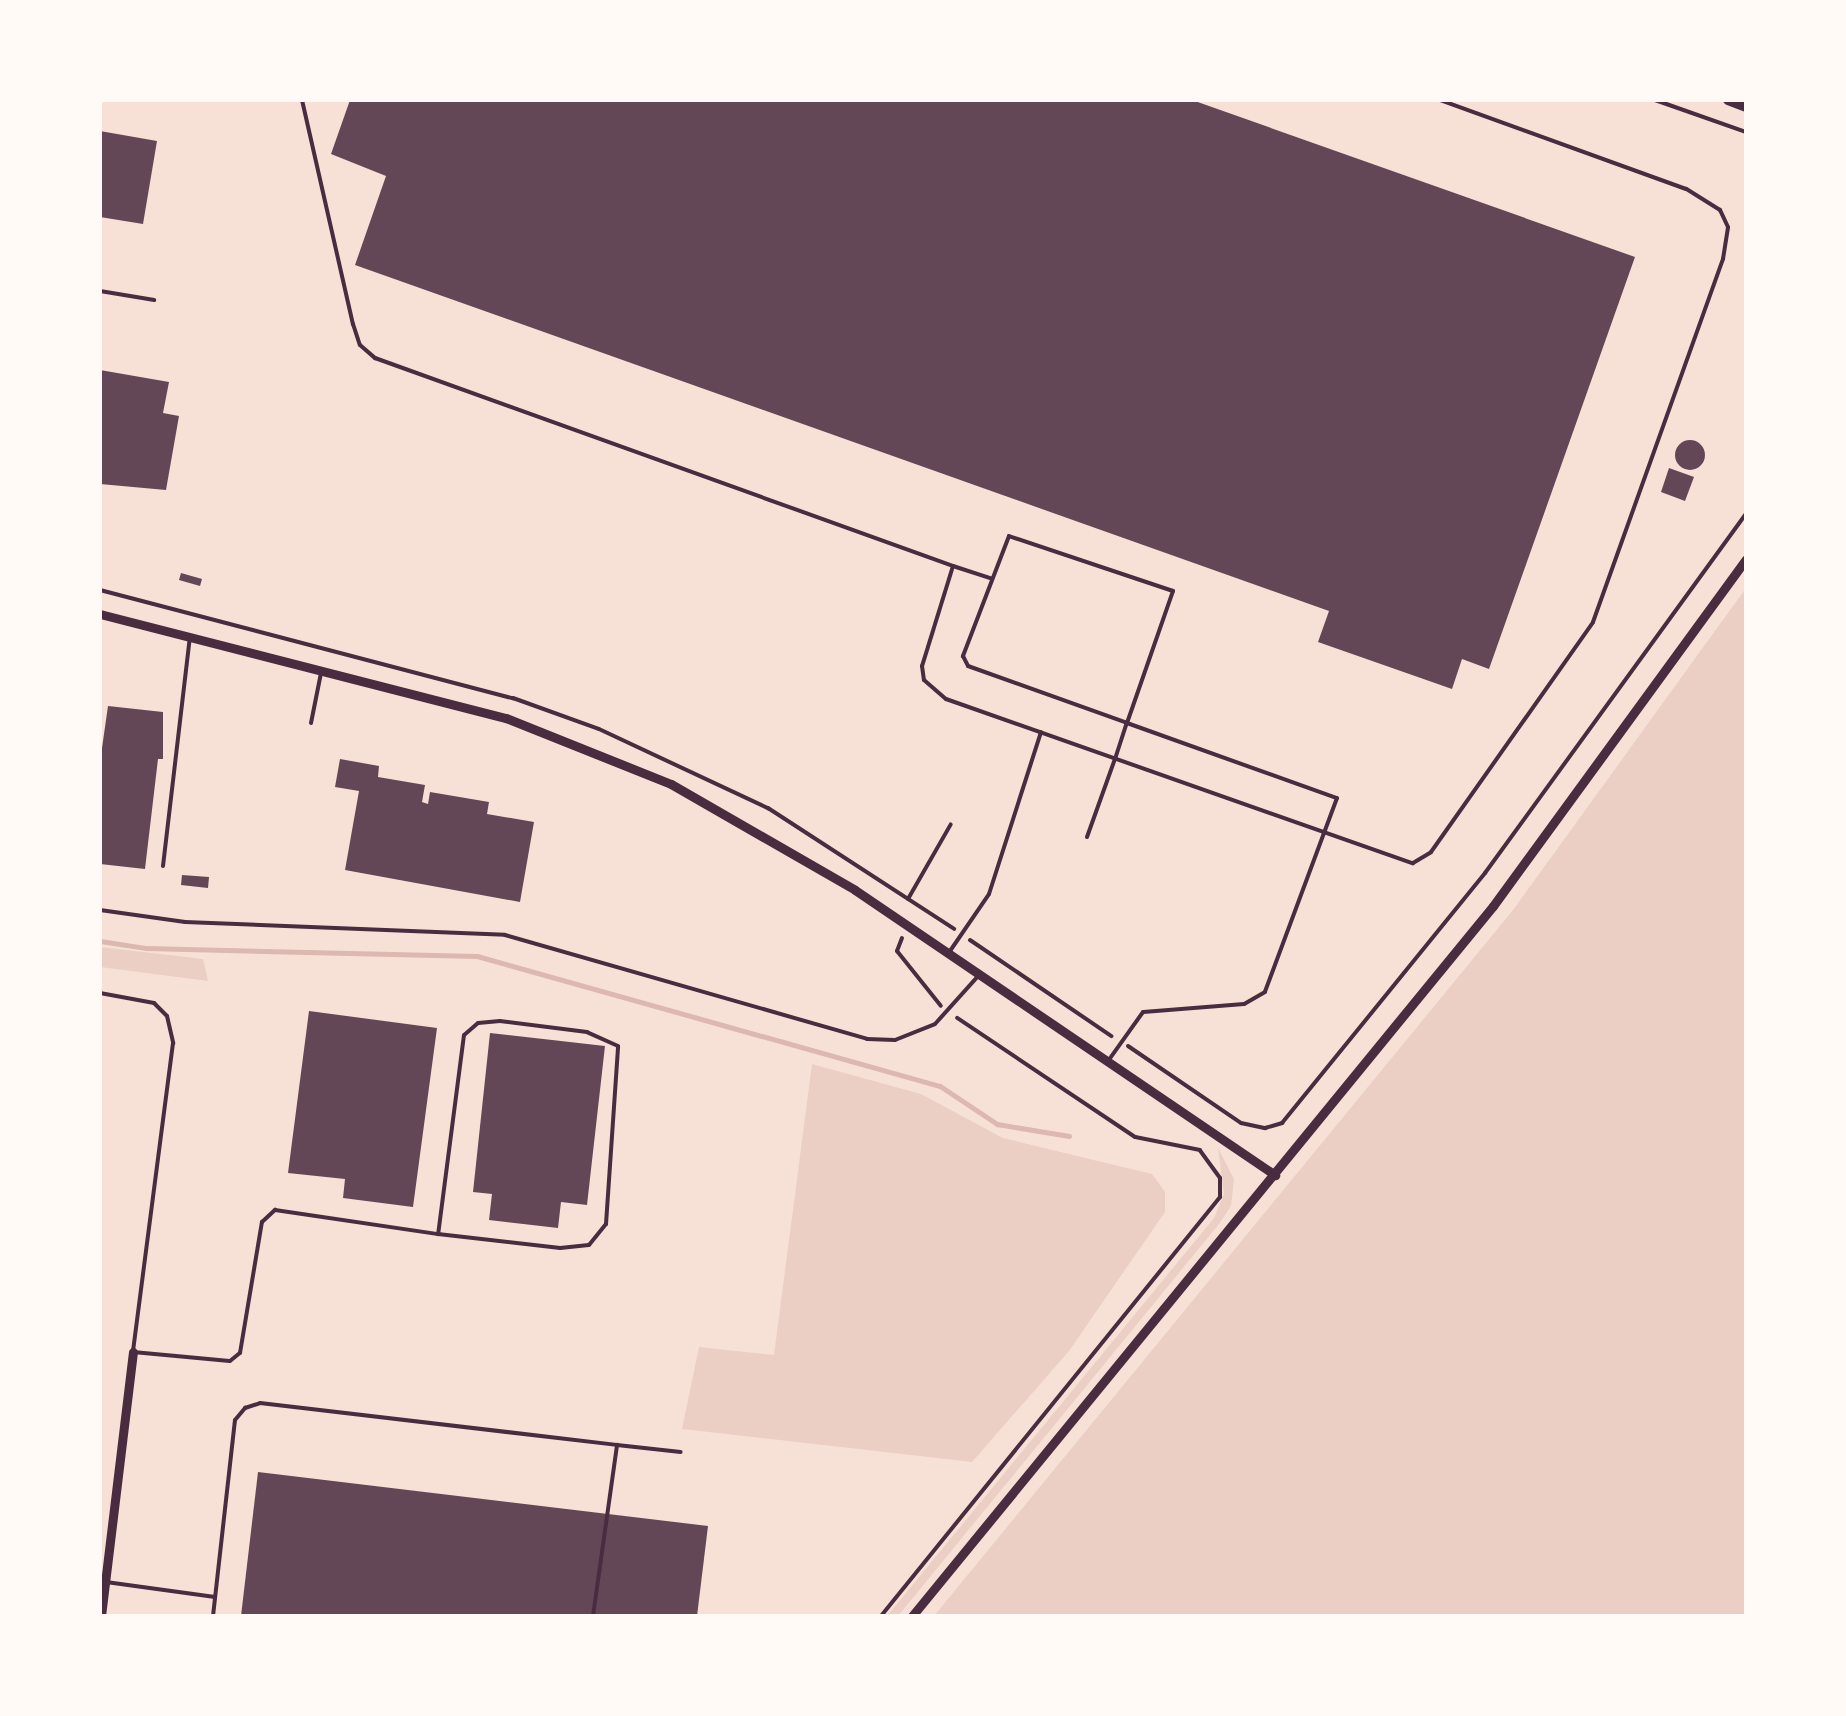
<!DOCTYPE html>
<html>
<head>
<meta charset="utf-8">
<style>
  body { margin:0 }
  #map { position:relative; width:1846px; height:1716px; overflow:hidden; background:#f7e1d7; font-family:"Fira Sans Condensed",sans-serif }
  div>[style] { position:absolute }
  .green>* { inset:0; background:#ebcfc5 }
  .stream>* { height:5px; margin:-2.5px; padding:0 2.5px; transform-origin:2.5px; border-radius:2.5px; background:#dcb8b0 }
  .building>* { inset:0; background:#644757 }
  .round { border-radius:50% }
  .path>* { height:4px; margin:-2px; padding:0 2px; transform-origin:2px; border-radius:2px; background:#4a2c40 }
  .service>* { height:4px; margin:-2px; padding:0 2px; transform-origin:2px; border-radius:2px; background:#4a2c40 }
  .minor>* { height:9px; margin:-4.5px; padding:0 4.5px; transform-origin:4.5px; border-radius:4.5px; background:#4a2c40 }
  .tertiary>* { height:10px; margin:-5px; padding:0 5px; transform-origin:5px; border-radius:5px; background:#4a2c40 }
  span { translate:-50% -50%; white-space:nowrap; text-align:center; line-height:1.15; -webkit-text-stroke:10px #fffaf5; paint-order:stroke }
  .frame { position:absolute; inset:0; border:102px solid #fffaf5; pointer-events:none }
</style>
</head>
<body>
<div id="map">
  <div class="green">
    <i style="clip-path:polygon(1746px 588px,1746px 1616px,934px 1616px,1513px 910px)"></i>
    <i style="clip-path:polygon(100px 947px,203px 959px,208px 981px,100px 967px)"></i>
    <i style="clip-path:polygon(812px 1064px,921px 1094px,1003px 1138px,1152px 1174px,1165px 1192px,1165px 1212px,1069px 1351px,972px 1462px,682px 1429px,699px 1347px,774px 1355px)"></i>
    <i style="clip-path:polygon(1218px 1148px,1234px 1179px,1231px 1206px,1219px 1224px,898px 1616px,887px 1616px,1214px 1218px,1224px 1194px)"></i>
  </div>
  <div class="stream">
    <i style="left:100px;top:941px;width:47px;rotate:8.7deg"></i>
    <i style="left:146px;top:948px;width:331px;rotate:1.4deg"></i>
    <i style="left:477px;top:956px;width:481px;rotate:15.7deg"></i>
    <i style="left:940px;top:1086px;width:69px;rotate:33.7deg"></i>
    <i style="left:997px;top:1124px;width:73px;rotate:9.5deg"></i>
  </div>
  <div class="building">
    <i style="clip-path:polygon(350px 100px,1192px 100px,1635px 257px,1489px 669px,1462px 659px,1452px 689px,1318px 642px,1329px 611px,355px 265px,386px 176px,331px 154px)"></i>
    <i style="clip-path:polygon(100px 131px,157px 141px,143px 224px,100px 217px)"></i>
    <i style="clip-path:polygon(100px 370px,169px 382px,163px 413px,179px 416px,166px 490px,100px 484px)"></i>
    <i class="round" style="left:1675px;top:440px;width:30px;height:30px"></i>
    <i style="clip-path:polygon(1669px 468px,1694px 477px,1685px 501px,1661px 492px)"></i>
    <i style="clip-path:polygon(181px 573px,202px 579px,200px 586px,179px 580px)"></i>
    <i style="clip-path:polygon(108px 706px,163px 712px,163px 759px,158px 759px,145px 869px,100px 864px,100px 762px)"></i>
    <i style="clip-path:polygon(340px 759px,379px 766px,378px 777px,425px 785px,422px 802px,428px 804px,430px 792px,489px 802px,487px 814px,534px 822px,520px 902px,345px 870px,359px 791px,335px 787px)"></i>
    <i style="clip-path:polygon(182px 875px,209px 877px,208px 888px,181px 885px)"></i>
    <i style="clip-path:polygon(309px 1011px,437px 1028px,413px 1207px,343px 1198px,345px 1179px,288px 1173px)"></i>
    <i style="clip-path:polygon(490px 1033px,605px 1046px,587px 1205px,561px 1202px,558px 1228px,489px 1220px,492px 1194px,473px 1192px)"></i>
    <i style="clip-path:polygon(258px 1472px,708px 1526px,697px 1616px,241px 1616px)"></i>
  </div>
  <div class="path">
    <i style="left:1655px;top:100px;width:96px;rotate:19.4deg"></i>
    <i style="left:100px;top:590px;width:427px;rotate:14.7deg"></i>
    <i style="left:513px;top:698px;width:91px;rotate:19.8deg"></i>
    <i style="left:599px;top:729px;width:187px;rotate:25.1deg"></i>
    <i style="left:768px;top:808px;width:222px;rotate:33deg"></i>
    <i style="left:908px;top:899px;width:86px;rotate:-60.2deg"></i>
    <i style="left:902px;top:938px;width:14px;rotate:111deg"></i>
    <i style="left:897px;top:951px;width:70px;rotate:51.3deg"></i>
    <i style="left:970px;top:940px;width:171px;rotate:34.2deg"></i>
    <i style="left:1128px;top:1046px;width:137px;rotate:34.3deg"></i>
    <i style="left:1241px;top:1123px;width:25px;rotate:12deg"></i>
    <i style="left:1265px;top:1128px;width:18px;rotate:-16deg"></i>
    <i style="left:1282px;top:1123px;width:322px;rotate:-50.9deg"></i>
    <i style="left:1485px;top:873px;width:444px;rotate:-54deg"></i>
    <i style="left:881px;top:1616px;width:539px;rotate:-51.02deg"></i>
    <i style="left:1220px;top:1197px;width:19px;rotate:-90deg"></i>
    <i style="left:1220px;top:1178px;width:34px;rotate:-126deg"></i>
    <i style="left:1200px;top:1150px;width:66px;rotate:-168.7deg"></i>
    <i style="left:1135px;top:1137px;width:214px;rotate:-146.2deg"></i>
  </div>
  <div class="service">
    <i style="left:302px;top:100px;width:230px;rotate:77.2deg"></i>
    <i style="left:353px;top:324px;width:22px;rotate:72deg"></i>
    <i style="left:360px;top:345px;width:20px;rotate:41deg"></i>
    <i style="left:375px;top:358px;width:614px;rotate:19.79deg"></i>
    <i style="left:953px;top:566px;width:105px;rotate:107.2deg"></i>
    <i style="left:922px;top:666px;width:14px;rotate:82deg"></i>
    <i style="left:924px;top:680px;width:29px;rotate:41deg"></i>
    <i style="left:946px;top:699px;width:495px;rotate:19.4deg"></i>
    <i style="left:1413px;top:863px;width:21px;rotate:-31deg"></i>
    <i style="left:1431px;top:852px;width:281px;rotate:-54.8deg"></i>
    <i style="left:1593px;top:622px;width:386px;rotate:-70.3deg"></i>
    <i style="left:1723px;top:259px;width:32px;rotate:-81deg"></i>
    <i style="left:1728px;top:227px;width:19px;rotate:-115deg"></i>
    <i style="left:1720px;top:210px;width:40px;rotate:-148deg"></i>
    <i style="left:1686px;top:189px;width:262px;rotate:-160.1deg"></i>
    <i style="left:100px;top:291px;width:55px;rotate:9.5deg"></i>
    <i style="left:953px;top:566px;width:40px;rotate:18deg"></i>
    <i style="left:311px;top:723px;width:51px;rotate:-78.7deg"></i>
    <i style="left:1087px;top:837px;width:83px;rotate:-70.3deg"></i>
    <i style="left:1115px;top:759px;width:38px;rotate:-72deg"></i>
    <i style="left:1127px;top:723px;width:140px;rotate:-70.8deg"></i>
    <i style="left:1173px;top:591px;width:173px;rotate:-161.5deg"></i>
    <i style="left:1009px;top:536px;width:129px;rotate:111deg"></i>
    <i style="left:963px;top:656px;width:11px;rotate:63deg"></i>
    <i style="left:968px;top:666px;width:169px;rotate:19.7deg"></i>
    <i style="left:1127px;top:723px;width:223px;rotate:19.7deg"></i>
    <i style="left:1337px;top:798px;width:207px;rotate:110.4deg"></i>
    <i style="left:1265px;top:992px;width:24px;rotate:150deg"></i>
    <i style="left:1244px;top:1004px;width:101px;rotate:175.5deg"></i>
    <i style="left:1143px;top:1012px;width:60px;rotate:125.5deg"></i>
    <i style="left:163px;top:866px;width:231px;rotate:-83.3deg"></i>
    <i style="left:100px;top:910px;width:86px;rotate:8deg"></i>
    <i style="left:185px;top:922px;width:320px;rotate:2.3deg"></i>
    <i style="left:505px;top:935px;width:377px;rotate:16deg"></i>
    <i style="left:867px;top:1039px;width:28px;rotate:2deg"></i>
    <i style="left:895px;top:1040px;width:43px;rotate:-21.8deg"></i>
    <i style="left:935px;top:1024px;width:67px;rotate:-48deg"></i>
    <i style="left:950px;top:951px;width:69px;rotate:-55.6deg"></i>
    <i style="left:989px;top:894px;width:170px;rotate:-72.2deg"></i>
    <i style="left:100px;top:993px;width:55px;rotate:10.5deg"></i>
    <i style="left:154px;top:1003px;width:18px;rotate:45deg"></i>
    <i style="left:167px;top:1016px;width:28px;rotate:77deg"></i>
    <i style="left:173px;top:1043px;width:312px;rotate:97.4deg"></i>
    <i style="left:133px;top:1352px;width:97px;rotate:5.3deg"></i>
    <i style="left:230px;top:1361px;width:13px;rotate:-39deg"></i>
    <i style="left:240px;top:1353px;width:133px;rotate:-80.5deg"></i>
    <i style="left:262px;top:1222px;width:18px;rotate:-43deg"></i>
    <i style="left:275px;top:1210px;width:165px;rotate:8.4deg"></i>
    <i style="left:438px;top:1234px;width:123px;rotate:6.5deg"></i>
    <i style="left:560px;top:1248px;width:29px;rotate:-6deg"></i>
    <i style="left:589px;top:1245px;width:27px;rotate:-51deg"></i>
    <i style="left:606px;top:1224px;width:178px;rotate:-86.1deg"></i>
    <i style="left:618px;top:1046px;width:34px;rotate:-156deg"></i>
    <i style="left:587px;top:1032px;width:88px;rotate:-172.8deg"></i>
    <i style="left:500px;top:1021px;width:22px;rotate:175deg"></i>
    <i style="left:478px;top:1023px;width:18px;rotate:139deg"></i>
    <i style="left:464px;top:1035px;width:201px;rotate:97.4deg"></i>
    <i style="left:106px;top:1582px;width:110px;rotate:7.8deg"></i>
    <i style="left:213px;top:1616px;width:197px;rotate:-83.6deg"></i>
    <i style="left:235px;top:1420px;width:16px;rotate:-50deg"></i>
    <i style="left:245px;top:1408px;width:16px;rotate:-18deg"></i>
    <i style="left:260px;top:1403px;width:359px;rotate:6.7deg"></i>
    <i style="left:593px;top:1616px;width:173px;rotate:-82deg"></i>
    <i style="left:617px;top:1445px;width:64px;rotate:6.2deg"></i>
  </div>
  <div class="minor">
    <i style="left:100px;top:614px;width:419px;rotate:14.4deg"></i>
    <i style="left:506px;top:718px;width:178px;rotate:21.8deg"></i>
    <i style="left:671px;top:784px;width:212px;rotate:29.9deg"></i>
    <i style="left:855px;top:890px;width:508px;rotate:34.16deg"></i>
    <i style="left:101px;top:1616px;width:266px;rotate:-83.1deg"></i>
    <i style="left:912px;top:1616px;width:917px;rotate:-50.71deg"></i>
    <i style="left:1493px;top:906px;width:429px;rotate:-53.9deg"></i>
  </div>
  <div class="tertiary">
    <i style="left:1728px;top:100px;width:19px;rotate:21deg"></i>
  </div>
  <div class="frame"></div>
</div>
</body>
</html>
